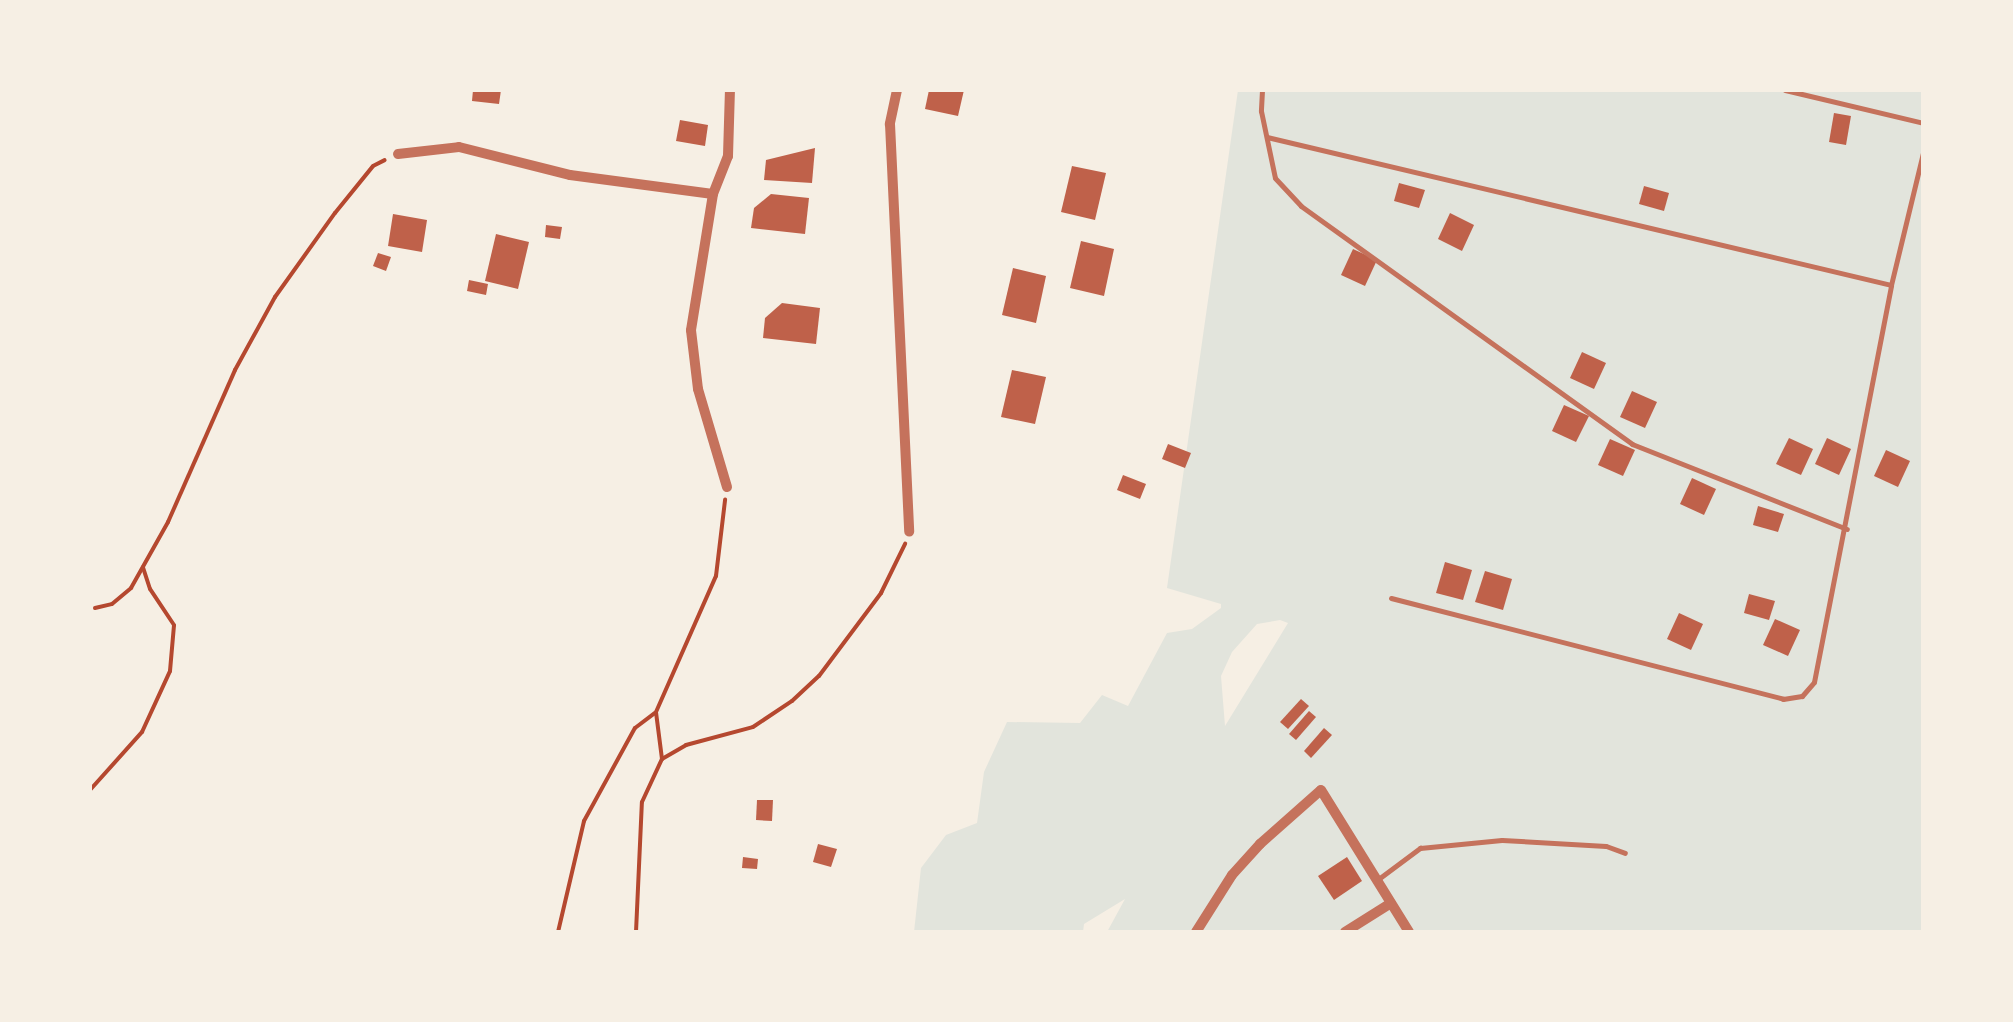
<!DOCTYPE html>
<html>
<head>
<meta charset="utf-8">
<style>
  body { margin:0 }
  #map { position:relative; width:2013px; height:1022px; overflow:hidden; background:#f6efe4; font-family:"Source Serif 4",serif }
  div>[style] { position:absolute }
  .green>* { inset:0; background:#e2e4dc }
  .building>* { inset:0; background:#bf614a }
  .path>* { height:4px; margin:-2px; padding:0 2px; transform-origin:2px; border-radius:2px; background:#b5482f }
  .service>* { height:5px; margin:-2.5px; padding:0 2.5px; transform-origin:2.5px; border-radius:2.5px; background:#c5725c }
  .minor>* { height:10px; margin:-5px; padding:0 5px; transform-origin:5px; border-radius:5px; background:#c5725c }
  span { translate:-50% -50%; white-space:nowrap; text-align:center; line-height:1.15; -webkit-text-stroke:8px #f6efe4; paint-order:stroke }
  .frame { position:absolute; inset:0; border:92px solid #f6efe4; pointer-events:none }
</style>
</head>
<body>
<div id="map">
  <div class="green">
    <i style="clip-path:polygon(evenodd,1238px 90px,1923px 90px,1923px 932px,1107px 932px,1125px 899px,1084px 924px,1083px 932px,914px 932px,921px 868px,946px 835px,977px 823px,984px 772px,1007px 722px,1080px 723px,1102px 695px,1128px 706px,1167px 633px,1192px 629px,1221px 608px,1221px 604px,1167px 588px,1238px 90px,1280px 620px,1288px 623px,1225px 726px,1221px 676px,1232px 652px,1257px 624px,1280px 620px)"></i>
  </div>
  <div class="building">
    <i style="clip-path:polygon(473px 90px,501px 90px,499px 104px,472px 101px)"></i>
    <i style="clip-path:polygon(929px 90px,964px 90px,958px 116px,925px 109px)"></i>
    <i style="clip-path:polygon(1834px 113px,1851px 116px,1846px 145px,1829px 142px)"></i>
    <i style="clip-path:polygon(680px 120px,708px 125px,705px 146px,676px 141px)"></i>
    <i style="clip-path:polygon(815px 148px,812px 183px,764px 180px,766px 160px)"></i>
    <i style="clip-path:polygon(1072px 166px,1106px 173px,1095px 220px,1061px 212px)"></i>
    <i style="clip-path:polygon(1399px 183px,1425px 190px,1419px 208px,1394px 201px)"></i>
    <i style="clip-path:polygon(1644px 186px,1669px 193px,1664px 211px,1639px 204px)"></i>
    <i style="clip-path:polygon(771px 194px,809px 198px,805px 234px,751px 228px,754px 208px)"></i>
    <i style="clip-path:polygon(1450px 213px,1474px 225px,1462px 251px,1438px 239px)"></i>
    <i style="clip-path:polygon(393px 214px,427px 220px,422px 252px,388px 246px)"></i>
    <i style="clip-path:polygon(546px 225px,562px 227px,560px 239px,545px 237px)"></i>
    <i style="clip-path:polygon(496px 234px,529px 242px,518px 289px,485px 281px)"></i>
    <i style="clip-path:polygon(1081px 241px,1114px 249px,1104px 296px,1070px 288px)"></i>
    <i style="clip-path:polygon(1353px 249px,1377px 260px,1365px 286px,1341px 275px)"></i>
    <i style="clip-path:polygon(378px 253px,391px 257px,386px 271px,373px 266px)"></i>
    <i style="clip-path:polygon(1013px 268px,1046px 276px,1036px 323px,1002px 315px)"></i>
    <i style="clip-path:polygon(469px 280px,488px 284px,486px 295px,467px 291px)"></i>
    <i style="clip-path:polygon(782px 303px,820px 308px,816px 344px,763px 338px,765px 318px)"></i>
    <i style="clip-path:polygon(1582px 352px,1606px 363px,1594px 389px,1570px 378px)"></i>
    <i style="clip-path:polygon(1012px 370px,1046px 377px,1035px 424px,1001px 417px)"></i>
    <i style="clip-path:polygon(1632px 391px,1657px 402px,1645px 428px,1620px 417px)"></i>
    <i style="clip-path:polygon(1564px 405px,1589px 416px,1576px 442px,1552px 431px)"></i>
    <i style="clip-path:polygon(1789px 438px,1813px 449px,1801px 475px,1776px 464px)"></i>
    <i style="clip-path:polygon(1827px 438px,1851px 449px,1839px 475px,1815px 464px)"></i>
    <i style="clip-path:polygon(1610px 439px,1635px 450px,1623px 476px,1598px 465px)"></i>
    <i style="clip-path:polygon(1168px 444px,1191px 453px,1185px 468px,1162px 459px)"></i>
    <i style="clip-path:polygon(1886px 450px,1910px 461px,1898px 487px,1874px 476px)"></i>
    <i style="clip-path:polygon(1123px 475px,1146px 484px,1140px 499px,1117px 490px)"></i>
    <i style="clip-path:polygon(1692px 478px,1716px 489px,1704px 515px,1680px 504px)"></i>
    <i style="clip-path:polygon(1758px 506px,1784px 514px,1778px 532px,1753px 525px)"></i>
    <i style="clip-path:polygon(1445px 562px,1472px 570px,1463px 600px,1436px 593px)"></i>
    <i style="clip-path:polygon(1485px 571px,1512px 579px,1503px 610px,1475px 602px)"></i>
    <i style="clip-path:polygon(1749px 594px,1775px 601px,1769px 620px,1744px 613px)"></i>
    <i style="clip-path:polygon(1679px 613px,1703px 624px,1691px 650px,1667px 639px)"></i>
    <i style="clip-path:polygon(1775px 619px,1800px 630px,1788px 656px,1763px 645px)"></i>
    <i style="clip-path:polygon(1301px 699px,1309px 706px,1288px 729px,1280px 722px)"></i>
    <i style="clip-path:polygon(1309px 711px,1316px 717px,1296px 740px,1289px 734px)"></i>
    <i style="clip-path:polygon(1324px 728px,1332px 735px,1311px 758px,1304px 751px)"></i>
    <i style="clip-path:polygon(757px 800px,773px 800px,772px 821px,756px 820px)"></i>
    <i style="clip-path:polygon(818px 844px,837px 849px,831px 867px,813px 862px)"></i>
    <i style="clip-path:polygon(743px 857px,758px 859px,757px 869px,742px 868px)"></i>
    <i style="clip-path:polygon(1347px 857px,1362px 881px,1334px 900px,1318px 876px)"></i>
  </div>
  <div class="path">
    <i style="left:95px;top:608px;width:17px;rotate:-13deg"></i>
    <i style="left:112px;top:604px;width:25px;rotate:-40deg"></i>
    <i style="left:131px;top:588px;width:76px;rotate:-60.7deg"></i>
    <i style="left:168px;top:522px;width:166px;rotate:-66.2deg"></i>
    <i style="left:235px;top:370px;width:83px;rotate:-61.3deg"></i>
    <i style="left:275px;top:297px;width:103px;rotate:-54.5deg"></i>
    <i style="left:335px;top:213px;width:60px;rotate:-51deg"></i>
    <i style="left:373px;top:166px;width:13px;rotate:-27deg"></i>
    <i style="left:662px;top:759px;width:28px;rotate:-30deg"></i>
    <i style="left:686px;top:745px;width:69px;rotate:-15deg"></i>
    <i style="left:753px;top:727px;width:47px;rotate:-33.7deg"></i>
    <i style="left:792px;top:701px;width:37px;rotate:-43deg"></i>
    <i style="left:819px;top:676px;width:104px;rotate:-53.2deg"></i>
    <i style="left:881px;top:593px;width:55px;rotate:-63.9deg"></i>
    <i style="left:90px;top:790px;width:78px;rotate:-48.1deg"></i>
    <i style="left:142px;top:732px;width:67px;rotate:-65.3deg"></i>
    <i style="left:170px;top:671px;width:46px;rotate:-85deg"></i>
    <i style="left:174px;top:625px;width:43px;rotate:-123.7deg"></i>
    <i style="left:150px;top:589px;width:23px;rotate:-108deg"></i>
    <i style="left:558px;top:932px;width:114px;rotate:-76.8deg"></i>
    <i style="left:584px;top:821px;width:106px;rotate:-61.3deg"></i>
    <i style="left:635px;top:728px;width:25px;rotate:-37deg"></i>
    <i style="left:636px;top:932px;width:130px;rotate:-87.4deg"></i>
    <i style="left:642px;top:802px;width:47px;rotate:-65.1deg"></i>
    <i style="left:662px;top:759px;width:47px;rotate:-97.3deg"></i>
    <i style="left:656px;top:712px;width:149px;rotate:-66.2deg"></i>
    <i style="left:716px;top:576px;width:77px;rotate:-83.2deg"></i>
  </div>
  <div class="service">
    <i style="left:1262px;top:90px;width:21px;rotate:93deg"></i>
    <i style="left:1261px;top:111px;width:68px;rotate:78.2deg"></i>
    <i style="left:1275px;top:178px;width:38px;rotate:47deg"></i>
    <i style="left:1301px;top:206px;width:408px;rotate:35.7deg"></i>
    <i style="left:1632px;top:444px;width:231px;rotate:21.6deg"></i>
    <i style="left:1785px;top:90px;width:142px;rotate:13.4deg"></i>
    <i style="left:1267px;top:137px;width:641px;rotate:13.34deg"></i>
    <i style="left:1391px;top:598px;width:405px;rotate:14.4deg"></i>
    <i style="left:1783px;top:699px;width:19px;rotate:-9deg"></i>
    <i style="left:1802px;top:696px;width:18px;rotate:-49deg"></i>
    <i style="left:1814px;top:682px;width:404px;rotate:-79deg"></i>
    <i style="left:1891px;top:285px;width:136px;rotate:-76.4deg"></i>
    <i style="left:1377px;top:880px;width:54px;rotate:-36.7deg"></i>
    <i style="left:1420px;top:848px;width:82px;rotate:-5.6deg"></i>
    <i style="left:1502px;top:840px;width:104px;rotate:3.3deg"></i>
    <i style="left:1606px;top:846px;width:20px;rotate:20deg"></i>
  </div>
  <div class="minor">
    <i style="left:897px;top:90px;width:35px;rotate:102deg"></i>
    <i style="left:890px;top:124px;width:408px;rotate:87.3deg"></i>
    <i style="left:398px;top:154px;width:61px;rotate:-6.5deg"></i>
    <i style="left:459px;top:147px;width:114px;rotate:14.2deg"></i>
    <i style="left:570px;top:175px;width:144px;rotate:7.6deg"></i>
    <i style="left:727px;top:487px;width:102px;rotate:-106.5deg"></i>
    <i style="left:698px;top:389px;width:59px;rotate:-96.8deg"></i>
    <i style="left:691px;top:330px;width:138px;rotate:-80.8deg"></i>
    <i style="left:713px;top:194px;width:41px;rotate:-68.5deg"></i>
    <i style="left:728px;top:156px;width:66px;rotate:-88.3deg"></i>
    <i style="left:1196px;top:932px;width:67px;rotate:-57.7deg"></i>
    <i style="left:1232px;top:875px;width:42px;rotate:-47.9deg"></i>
    <i style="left:1260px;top:844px;width:81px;rotate:-41.5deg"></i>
    <i style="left:1321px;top:790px;width:167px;rotate:58.2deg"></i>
    <i style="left:1345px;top:932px;width:54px;rotate:-32.2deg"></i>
  </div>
  <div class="frame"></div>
</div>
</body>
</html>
